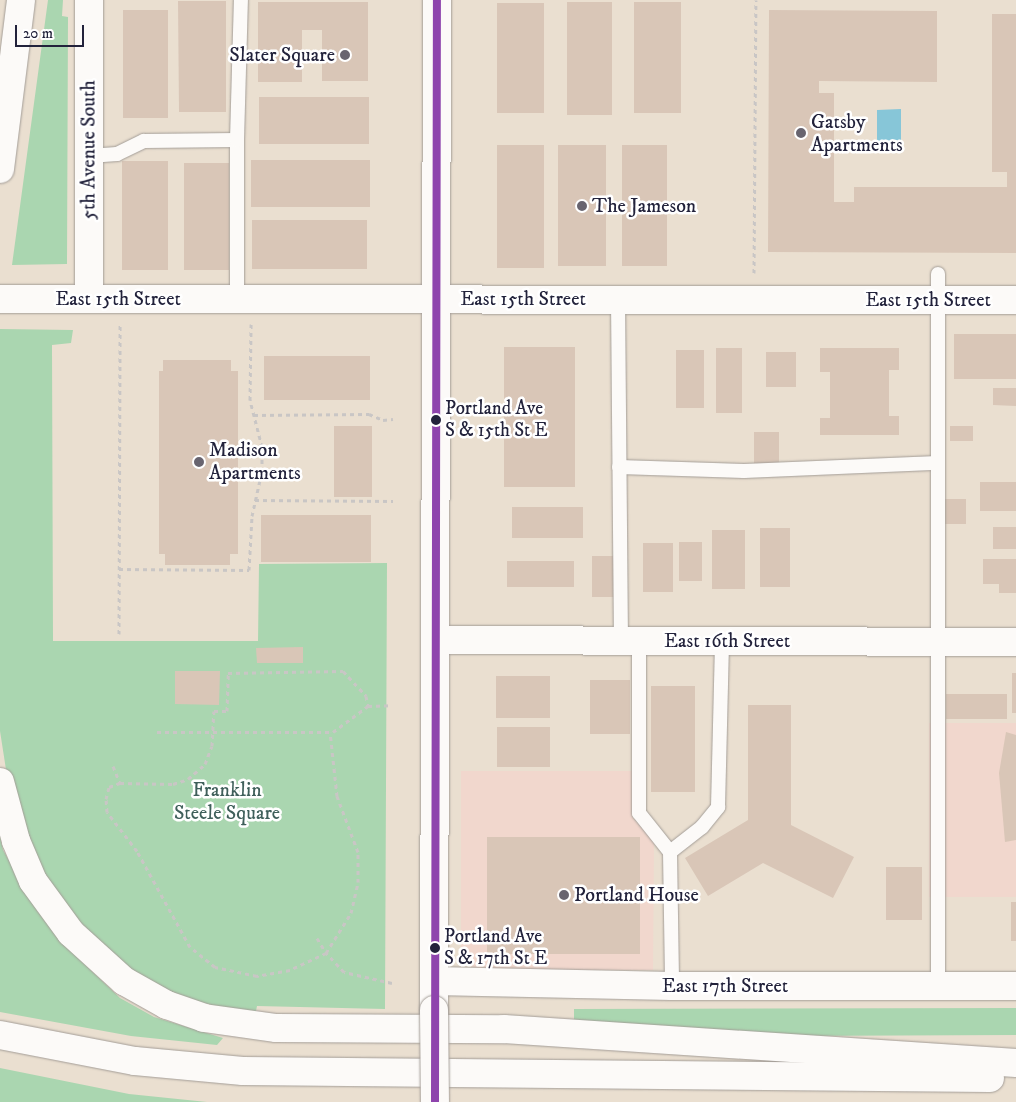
<!DOCTYPE html>
<html>
<head>
<meta charset="utf-8">
<style>
  body { margin:0 }
  #map { position:relative; width:1016px; height:1102px; overflow:hidden; background:#eadfd0; font-family:"IM FELL DW Pica",serif }
  div>[style] { position:absolute }
  .built>* { inset:0; background:#f1d7cd }
  .green>* { inset:0; background:#aad6b0 }
  .water>* { inset:0; background:#87c6d8 }
  .building>* { inset:0; background:#d9c6b7 }
  .path>* { height:3px; margin-top:-1.5px; transform-origin:0; background:repeating-linear-gradient(90deg,#c9c6c5 0 4px,transparent 0 8px) }
  .roads { filter:drop-shadow(0 0 1px #a39d97) drop-shadow(0 0 1px #a39d97) }
  .service>* { height:14px; margin:-7px; padding:0 7px; transform-origin:7px; border-radius:7px; background:#fcfaf8 }
  .minor>* { height:28px; margin:-14px; padding:0 14px; transform-origin:14px; border-radius:14px; background:#fcfaf8 }
  .tertiary>* { height:28px; margin:-14px; padding:0 14px; transform-origin:14px; border-radius:14px; background:#fcfaf8 }
  .motorway>* { height:28px; margin:-14px; padding:0 14px; transform-origin:14px; border-radius:14px; background:#fcfaf8 }
  .bridges { filter:drop-shadow(0 0 1px #a39d97) drop-shadow(0 0 1px #a39d97) }
  .tertiary-bridge>* { height:28px; margin:-14px; padding:0 14px; transform-origin:14px; border-radius:14px; background:#fcfaf8 }
  .bus-1>* { height:8px; margin:-4px; padding:0 4px; transform-origin:4px; border-radius:4px; background:#8e44ad }
  .dots>* { width:14px; height:14px; translate:-50% -50%; box-sizing:border-box; border:2px solid #fff; border-radius:50% }
  span { translate:-50% -50%; white-space:nowrap; text-align:center; line-height:1.15; -webkit-text-stroke:5px #fff; paint-order:stroke }
  .bus-label { font-size:19px; color:#22223b }
  .left { translate:0 -50%; text-align:left }
  .poi-label { font-size:20px; color:#22223b }
  .right { translate:-100% -50%; text-align:right }
  .street-label { font-size:20px; color:#22223b }
  .park-label { font-size:20px; color:#3f5f5a }
  .scale { position:absolute; left:15px; top:25px; width:69px; height:22px; box-sizing:border-box; border:2px solid #22223b; border-top:0; padding-left:6px; font-size:15px; line-height:18px; white-space:nowrap; color:#22223b; -webkit-text-stroke:4px #fff; paint-order:stroke }
</style>
</head>
<body>
<div id="map">
  <div class="built">
    <i style="clip-path:polygon(929px 723px,1016px 723px,1016px 897px,929px 897px)"></i>
    <i style="clip-path:polygon(461px 771px,632px 771px,633px 818px,654px 842px,653px 970px,480px 970px,467px 965px,461px 953px)"></i>
  </div>
  <div class="green">
    <i style="clip-path:polygon(48px 0,63px 0,62px 16px,68px 17px,67px 264px,12px 265px)"></i>
    <i style="clip-path:polygon(0 329px,73px 330px,71px 343px,52px 345px,53px 641px,258px 641px,259px 564px,387px 563px,385px 1009px,257px 1006px,255px 1016px,184px 998px,158px 987px,108px 956px,42px 880px,7px 776px,0 731px)"></i>
    <i style="clip-path:polygon(0 836px,3px 850px,38px 912px,75px 955px,120px 998px,154px 1017px,223px 1038px,217px 1045px,131px 1036px,0 1012px)"></i>
    <i style="clip-path:polygon(1016px 1008px,1016px 1035px,779px 1036px,574px 1021px,574px 1009px)"></i>
    <i style="clip-path:polygon(0 1068px,129px 1094px,207px 1102px,0 1102px)"></i>
  </div>
  <div class="water">
    <i style="clip-path:polygon(901px 109px,901px 145px,877px 145px,877px 110px)"></i>
  </div>
  <div class="building">
    <i style="clip-path:polygon(178px 1px,226px 1px,226px 112px,179px 112px)"></i>
    <i style="clip-path:polygon(258px 2px,368px 2px,368px 81px,322px 81px,322px 30px,302px 30px,302px 82px,258px 82px)"></i>
    <i style="clip-path:polygon(567px 2px,612px 2px,612px 115px,567px 115px)"></i>
    <i style="clip-path:polygon(634px 2px,681px 2px,681px 113px,634px 113px)"></i>
    <i style="clip-path:polygon(497px 3px,544px 3px,544px 113px,497px 113px)"></i>
    <i style="clip-path:polygon(123px 10px,168px 10px,168px 118px,123px 118px)"></i>
    <i style="clip-path:polygon(769px 10px,937px 11px,937px 82px,819px 81px,819px 93px,834px 93px,834px 202px,854px 202px,854px 187px,1007px 187px,1007px 172px,992px 172px,992px 14px,1016px 14px,1016px 253px,768px 252px)"></i>
    <i style="clip-path:polygon(259px 97px,369px 97px,369px 144px,259px 144px)"></i>
    <i style="clip-path:polygon(497px 145px,544px 145px,544px 268px,497px 268px)"></i>
    <i style="clip-path:polygon(558px 145px,606px 145px,606px 266px,558px 266px)"></i>
    <i style="clip-path:polygon(622px 145px,667px 145px,667px 266px,622px 266px)"></i>
    <i style="clip-path:polygon(251px 160px,370px 160px,370px 207px,251px 207px)"></i>
    <i style="clip-path:polygon(122px 161px,168px 161px,168px 270px,122px 270px)"></i>
    <i style="clip-path:polygon(184px 163px,229px 163px,229px 270px,184px 270px)"></i>
    <i style="clip-path:polygon(252px 220px,367px 220px,367px 269px,252px 269px)"></i>
    <i style="clip-path:polygon(954px 334px,1016px 334px,1016px 379px,954px 379px)"></i>
    <i style="clip-path:polygon(504px 347px,575px 347px,575px 487px,504px 487px)"></i>
    <i style="clip-path:polygon(716px 348px,742px 348px,742px 413px,716px 413px)"></i>
    <i style="clip-path:polygon(820px 348px,899px 348px,899px 370px,889px 370px,889px 416px,899px 416px,899px 435px,820px 435px,820px 418px,830px 418px,830px 372px,820px 372px)"></i>
    <i style="clip-path:polygon(676px 350px,704px 350px,704px 408px,676px 408px)"></i>
    <i style="clip-path:polygon(766px 352px,796px 352px,796px 387px,766px 387px)"></i>
    <i style="clip-path:polygon(264px 356px,370px 356px,370px 400px,264px 400px)"></i>
    <i style="clip-path:polygon(163px 360px,231px 360px,231px 371px,238px 371px,238px 554px,230px 554px,230px 565px,165px 565px,165px 554px,159px 554px,159px 371px,163px 371px)"></i>
    <i style="clip-path:polygon(993px 388px,1016px 388px,1016px 406px,993px 405px)"></i>
    <i style="clip-path:polygon(334px 426px,372px 426px,372px 497px,334px 497px)"></i>
    <i style="clip-path:polygon(950px 426px,973px 426px,973px 441px,950px 441px)"></i>
    <i style="clip-path:polygon(754px 432px,779px 432px,779px 466px,754px 466px)"></i>
    <i style="clip-path:polygon(980px 482px,1016px 482px,1016px 511px,980px 511px)"></i>
    <i style="clip-path:polygon(942px 499px,966px 499px,966px 524px,942px 524px)"></i>
    <i style="clip-path:polygon(512px 507px,583px 507px,583px 538px,512px 538px)"></i>
    <i style="clip-path:polygon(261px 515px,371px 515px,371px 562px,261px 562px)"></i>
    <i style="clip-path:polygon(993px 527px,1016px 527px,1016px 549px,993px 549px)"></i>
    <i style="clip-path:polygon(760px 528px,790px 528px,790px 587px,760px 587px)"></i>
    <i style="clip-path:polygon(712px 530px,745px 530px,745px 589px,712px 589px)"></i>
    <i style="clip-path:polygon(679px 542px,702px 542px,702px 581px,679px 581px)"></i>
    <i style="clip-path:polygon(643px 543px,673px 543px,673px 592px,643px 592px)"></i>
    <i style="clip-path:polygon(592px 556px,618px 556px,618px 597px,592px 597px)"></i>
    <i style="clip-path:polygon(983px 559px,1016px 559px,1016px 593px,999px 593px,999px 584px,983px 584px)"></i>
    <i style="clip-path:polygon(507px 561px,574px 561px,574px 587px,507px 587px)"></i>
    <i style="clip-path:polygon(303px 647px,303px 663px,257px 663px,256px 648px)"></i>
    <i style="clip-path:polygon(175px 671px,220px 671px,219px 705px,175px 704px)"></i>
    <i style="clip-path:polygon(1012px 673px,1016px 673px,1016px 713px,1012px 713px)"></i>
    <i style="clip-path:polygon(496px 676px,550px 676px,550px 718px,496px 718px)"></i>
    <i style="clip-path:polygon(590px 680px,630px 680px,630px 734px,590px 734px)"></i>
    <i style="clip-path:polygon(651px 686px,695px 686px,695px 792px,651px 792px)"></i>
    <i style="clip-path:polygon(946px 694px,1007px 694px,1007px 719px,946px 719px)"></i>
    <i style="clip-path:polygon(748px 705px,791px 705px,791px 825px,854px 857px,833px 898px,763px 863px,708px 896px,685px 858px,748px 820px)"></i>
    <i style="clip-path:polygon(497px 727px,550px 727px,550px 767px,497px 767px)"></i>
    <i style="clip-path:polygon(1006px 732px,1016px 735px,1016px 840px,1005px 842px,999px 773px)"></i>
    <i style="clip-path:polygon(487px 837px,640px 837px,640px 954px,487px 954px)"></i>
    <i style="clip-path:polygon(886px 867px,922px 867px,922px 920px,886px 920px)"></i>
    <i style="clip-path:polygon(1011px 902px,1016px 902px,1016px 941px,1011px 941px)"></i>
  </div>
  <div class="path">
    <i style="left:754px;top:273px;width:273px;rotate:-89.6deg"></i>
    <i style="left:254px;top:415px;width:115px;rotate:-0.5deg"></i>
    <i style="left:369px;top:414px;width:15px;rotate:23deg"></i>
    <i style="left:383px;top:420px;width:10px;rotate:-6deg"></i>
    <i style="left:255px;top:500px;width:138px;rotate:0.4deg"></i>
    <i style="left:119px;top:569px;width:130px;rotate:0.4deg"></i>
    <i style="left:249px;top:570px;width:54px;rotate:-86.8deg"></i>
    <i style="left:252px;top:516px;width:46px;rotate:-77.5deg"></i>
    <i style="left:262px;top:471px;width:24px;rotate:-90deg"></i>
    <i style="left:262px;top:447px;width:49px;rotate:-104.3deg"></i>
    <i style="left:250px;top:400px;width:76px;rotate:-89.2deg"></i>
    <i style="left:119px;top:634px;width:311px;rotate:-89.8deg"></i>
    <i style="left:157px;top:732px;width:176px"></i>
    <i style="left:333px;top:732px;width:44px;rotate:-36.6deg"></i>
    <i style="left:113px;top:766px;width:18px;rotate:68deg"></i>
    <i style="left:317px;top:938px;width:17px;rotate:59deg"></i>
    <i style="left:326px;top:953px;width:47px;rotate:-58deg"></i>
    <i style="left:351px;top:913px;width:32px;rotate:-77deg"></i>
    <i style="left:358px;top:882px;width:30px;rotate:-90deg"></i>
    <i style="left:358px;top:852px;width:60px;rotate:-110.6deg"></i>
    <i style="left:337px;top:796px;width:64px;rotate:-96.2deg"></i>
    <i style="left:392px;top:983px;width:49px;rotate:-167.1deg"></i>
    <i style="left:344px;top:972px;width:26px;rotate:-133deg"></i>
    <i style="left:326px;top:953px;width:40px;rotate:155deg"></i>
    <i style="left:290px;top:970px;width:34px;rotate:170deg"></i>
    <i style="left:257px;top:976px;width:43px;rotate:-167.9deg"></i>
    <i style="left:215px;top:967px;width:32px;rotate:-141deg"></i>
    <i style="left:190px;top:947px;width:110px;rotate:-118.9deg"></i>
    <i style="left:137px;top:851px;width:49px;rotate:-127.6deg"></i>
    <i style="left:107px;top:812px;width:13px;rotate:-94deg"></i>
    <i style="left:106px;top:799px;width:12px;rotate:-76deg"></i>
    <i style="left:109px;top:787px;width:12px;rotate:-20deg"></i>
    <i style="left:120px;top:783px;width:53px;rotate:1.1deg"></i>
    <i style="left:173px;top:784px;width:16px;rotate:-18deg"></i>
    <i style="left:188px;top:779px;width:23px;rotate:-41deg"></i>
    <i style="left:205px;top:764px;width:19px;rotate:-69deg"></i>
    <i style="left:212px;top:746px;width:35px;rotate:-87deg"></i>
    <i style="left:214px;top:711px;width:13px"></i>
    <i style="left:227px;top:711px;width:38px;rotate:-88deg"></i>
    <i style="left:228px;top:673px;width:115px;rotate:-1deg"></i>
    <i style="left:343px;top:671px;width:34px;rotate:47deg"></i>
    <i style="left:366px;top:696px;width:10px;rotate:79deg"></i>
    <i style="left:368px;top:706px;width:24px;rotate:-2deg"></i>
  </div>
  <div class="roads">
    <div class="service">
      <i style="left:237px;top:140px;width:160px;rotate:90deg"></i>
      <i style="left:89px;top:156px;width:28px;rotate:-4deg"></i>
      <i style="left:117px;top:154px;width:30px;rotate:-26deg"></i>
      <i style="left:144px;top:141px;width:93px;rotate:-0.6deg"></i>
      <i style="left:237px;top:140px;width:140px;rotate:-88.4deg"></i>
      <i style="left:938px;top:274px;width:712px;rotate:90deg"></i>
      <i style="left:618px;top:299px;width:342px;rotate:89.5deg"></i>
      <i style="left:619px;top:467px;width:125px;rotate:1.8deg"></i>
      <i style="left:744px;top:471px;width:194px;rotate:-2.4deg"></i>
      <i style="left:639px;top:641px;width:172px;rotate:90deg"></i>
      <i style="left:639px;top:813px;width:50px;rotate:51.5deg"></i>
      <i style="left:670px;top:852px;width:134px;rotate:89.1deg"></i>
      <i style="left:670px;top:852px;width:41px;rotate:-38deg"></i>
      <i style="left:702px;top:827px;width:26px;rotate:-51deg"></i>
      <i style="left:718px;top:807px;width:166px;rotate:-88.6deg"></i>
    </div>
    <div class="minor">
      <i style="left:89px;top:0;width:299px;rotate:90deg"></i>
      <i style="left:437px;top:640px;width:579px;rotate:0.2deg"></i>
      <i style="left:434px;top:981px;width:238px;rotate:1.2deg"></i>
      <i style="left:672px;top:986px;width:344px"></i>
    </div>
    <div class="tertiary">
      <i style="left:0;top:299px;width:1016px;rotate:0.06deg"></i>
      <i style="left:434px;top:1010px;width:1010px;rotate:-89.83deg"></i>
    </div>
    <div class="motorway">
      <i style="left:0;top:169px;width:170px;rotate:-82.9deg"></i>
      <i style="left:0;top:782px;width:61px;rotate:74.8deg"></i>
      <i style="left:16px;top:841px;width:43px;rotate:67deg"></i>
      <i style="left:33px;top:881px;width:64px;rotate:53.8deg"></i>
      <i style="left:71px;top:933px;width:72px;rotate:42.2deg"></i>
      <i style="left:124px;top:981px;width:49px;rotate:29.2deg"></i>
      <i style="left:167px;top:1005px;width:39px;rotate:19deg"></i>
      <i style="left:204px;top:1018px;width:73px;rotate:7.9deg"></i>
      <i style="left:276px;top:1028px;width:228px;rotate:0.3deg"></i>
      <i style="left:504px;top:1029px;width:513px;rotate:3.8deg"></i>
      <i style="left:0;top:1035px;width:137px;rotate:10.9deg"></i>
      <i style="left:135px;top:1061px;width:108px;rotate:5.3deg"></i>
      <i style="left:243px;top:1071px;width:747px;rotate:0.54deg"></i>
    </div>
  </div>
  <div class="bridges">
    <div class="tertiary-bridge">
      <i style="left:434px;top:1010px;width:92px;rotate:89.4deg"></i>
    </div>
  </div>
  <div class="bus-1">
    <i style="left:435px;top:1102px;width:1102px;rotate:-89.9deg"></i>
  </div>
  <div class="dots">
    <i style="left:345px;top:55px;background:#68646f"></i>
    <i style="left:801px;top:133px;background:#68646f"></i>
    <i style="left:582px;top:206px;background:#68646f"></i>
    <i style="left:436px;top:420px;background:#22223b"></i>
    <i style="left:199px;top:462px;background:#68646f"></i>
    <i style="left:564px;top:895px;background:#68646f"></i>
    <i style="left:435px;top:948px;background:#22223b"></i>
  </div>
  <div class="bus-label">
    <span class="left" style="left:445px;top:420px">Portland Ave<br>S &amp; 15th St E</span>
    <span class="left" style="left:444px;top:948px">Portland Ave<br>S &amp; 17th St E</span>
  </div>
  <div class="poi-label">
    <span class="right" style="left:335px;top:55px">Slater Square</span>
    <span class="left" style="left:811px;top:134px">Gatsby<br>Apartments</span>
    <span class="left" style="left:592px;top:206px">The Jameson</span>
    <span class="left" style="left:209px;top:462px">Madison<br>Apartments</span>
    <span class="left" style="left:574px;top:895px">Portland House</span>
  </div>
  <div class="street-label">
    <span style="left:89px;top:150px;rotate:-90deg">5th Avenue South</span>
    <span style="left:118px;top:299px">East 15th Street</span>
    <span style="left:523px;top:299px">East 15th Street</span>
    <span style="left:928px;top:300px">East 15th Street</span>
    <span style="left:727px;top:641px">East 16th Street</span>
    <span style="left:725px;top:986px">East 17th Street</span>
  </div>
  <div class="park-label">
    <span style="left:227px;top:802px">Franklin<br>Steele Square</span>
  </div>
  <div class="scale">20 m</div>
</div>
</body>
</html>
